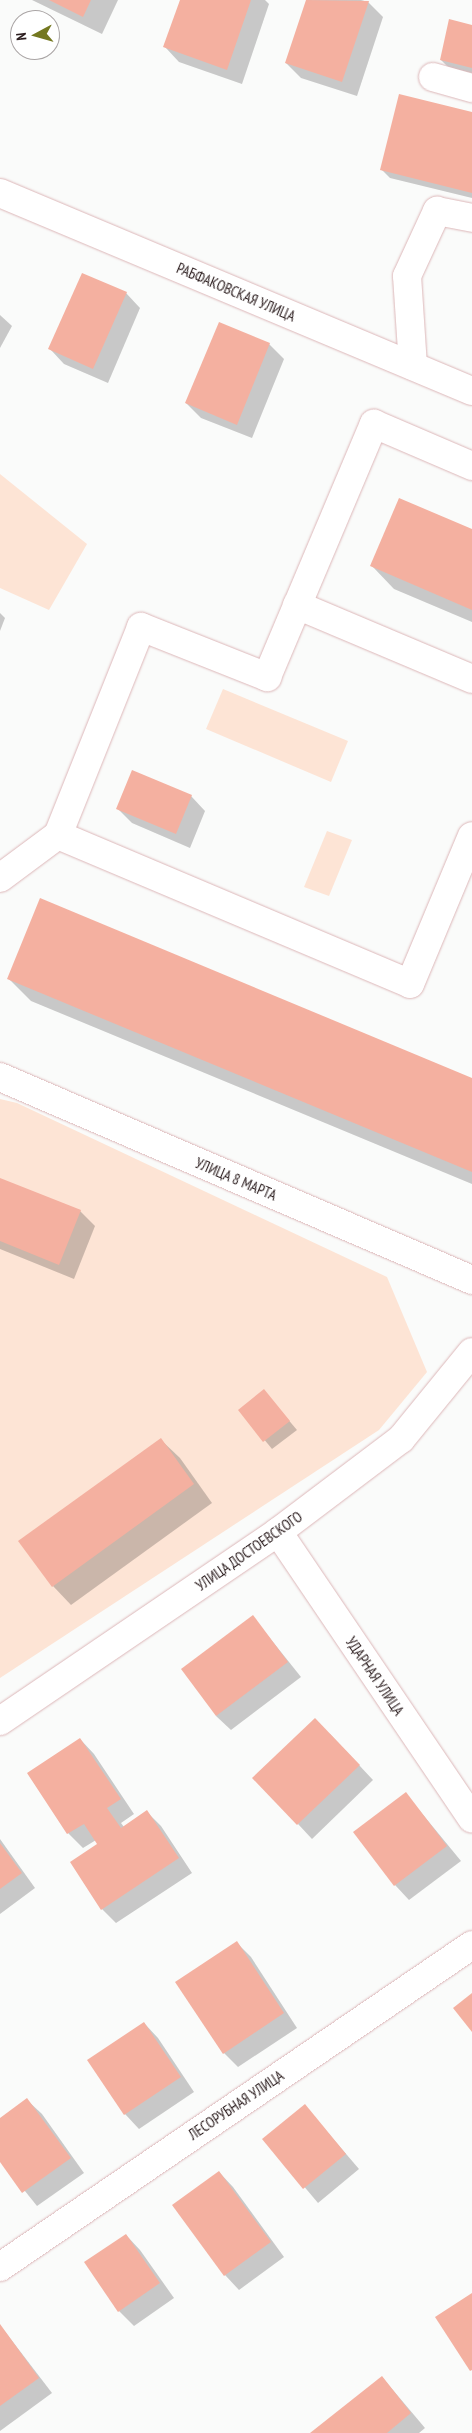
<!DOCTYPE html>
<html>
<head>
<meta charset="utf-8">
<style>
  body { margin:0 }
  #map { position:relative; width:472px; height:2433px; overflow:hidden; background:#fafbfa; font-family:"PT Sans Narrow",sans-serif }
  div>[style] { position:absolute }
  .green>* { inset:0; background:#fde4d5 }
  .shadow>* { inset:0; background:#0003 }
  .building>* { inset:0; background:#f4b0a0 }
  .roads { filter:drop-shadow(0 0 1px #dcb6b8) drop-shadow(0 0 1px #dcb6b8) }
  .minor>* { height:28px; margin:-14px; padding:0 14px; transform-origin:14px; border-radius:14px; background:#fff }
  span { translate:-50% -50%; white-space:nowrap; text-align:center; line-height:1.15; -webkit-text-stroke:4px #fff; paint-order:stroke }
  .street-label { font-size:15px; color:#2b1d1e }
  .north { position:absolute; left:10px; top:10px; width:50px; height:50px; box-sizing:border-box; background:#fff; border:1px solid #aaa5a5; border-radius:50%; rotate:264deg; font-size:14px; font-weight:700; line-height:20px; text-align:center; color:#2b1d1e }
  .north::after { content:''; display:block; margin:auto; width:18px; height:22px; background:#747820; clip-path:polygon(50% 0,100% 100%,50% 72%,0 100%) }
</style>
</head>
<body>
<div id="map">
  <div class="green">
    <i style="clip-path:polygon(0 474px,87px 544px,49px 610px,0 588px)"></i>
    <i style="clip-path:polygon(223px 689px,348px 741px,331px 782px,206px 729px)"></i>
    <i style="clip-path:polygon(327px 831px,352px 840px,329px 896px,304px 887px)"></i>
    <i style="clip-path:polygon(0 1099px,17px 1103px,387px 1277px,427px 1372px,379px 1430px,0 1678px)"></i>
  </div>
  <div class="shadow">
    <i style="clip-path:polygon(32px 0,118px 0,102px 34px)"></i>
    <i style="clip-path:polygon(181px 0,265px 0,269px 4px,242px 84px,179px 62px,165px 47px)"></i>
    <i style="clip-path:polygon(307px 0,361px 0,368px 2px,383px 17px,357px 96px,301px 78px,286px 63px)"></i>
    <i style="clip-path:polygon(472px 26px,472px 73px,449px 68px,441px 60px)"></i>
    <i style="clip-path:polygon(472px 113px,472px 198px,390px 178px,382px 170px)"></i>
    <i style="clip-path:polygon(126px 293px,140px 308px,108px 383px,64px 364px,50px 349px)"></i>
    <i style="clip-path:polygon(0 315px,12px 326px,0 348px)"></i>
    <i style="clip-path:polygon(269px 344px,284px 359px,252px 438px,201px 418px,186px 403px)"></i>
    <i style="clip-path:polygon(472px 530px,472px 622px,394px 589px,372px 566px)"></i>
    <i style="clip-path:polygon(0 613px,5px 618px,0 631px)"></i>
    <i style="clip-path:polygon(191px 796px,205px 811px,190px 848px,132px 823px,118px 809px)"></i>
    <i style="clip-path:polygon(8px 978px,472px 1079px,472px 1184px,31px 1001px)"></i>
    <i style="clip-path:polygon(0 1179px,80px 1211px,95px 1226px,74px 1279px,0 1249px)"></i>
    <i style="clip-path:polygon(264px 1391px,297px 1430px,272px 1449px,240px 1410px)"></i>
    <i style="clip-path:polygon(161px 1440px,180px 1458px,212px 1503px,71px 1605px,53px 1586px)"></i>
    <i style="clip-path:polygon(253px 1617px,301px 1677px,231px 1730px,216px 1716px)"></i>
    <i style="clip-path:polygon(330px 1734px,373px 1780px,312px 1839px,298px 1824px)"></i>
    <i style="clip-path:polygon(80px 1739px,94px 1754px,134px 1814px,121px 1823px,124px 1827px,147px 1812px,161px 1826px,192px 1873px,116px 1923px,102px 1909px,99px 1845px,96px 1840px,83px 1848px,68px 1833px,29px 1774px)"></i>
    <i style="clip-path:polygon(406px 1794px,461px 1861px,409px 1900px,395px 1885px)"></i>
    <i style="clip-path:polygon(0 1839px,35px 1888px,0 1914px)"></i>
    <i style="clip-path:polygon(236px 1942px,251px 1957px,297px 2028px,238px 2067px,224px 2053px)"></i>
    <i style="clip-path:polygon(144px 2023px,158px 2038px,194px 2092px,139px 2129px,125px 2114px)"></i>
    <i style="clip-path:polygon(27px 2100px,42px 2114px,84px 2173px,37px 2206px,0 2160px,0 2120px)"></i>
    <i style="clip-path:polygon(305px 2106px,359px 2169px,318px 2203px,264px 2139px)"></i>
    <i style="clip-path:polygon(219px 2172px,233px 2187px,284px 2257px,239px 2290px,225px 2275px)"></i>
    <i style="clip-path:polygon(126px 2235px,140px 2250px,174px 2298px,134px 2326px,119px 2311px,86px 2263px)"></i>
    <i style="clip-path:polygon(0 2325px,52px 2393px,0 2431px)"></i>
    <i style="clip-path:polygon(382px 2377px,425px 2428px,419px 2433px,312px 2433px)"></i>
  </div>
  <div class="building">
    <i style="clip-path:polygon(49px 0,91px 0,83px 17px)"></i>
    <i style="clip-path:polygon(180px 0,251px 0,227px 70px,163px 47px)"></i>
    <i style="clip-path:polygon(306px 0,369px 1px,342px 82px,285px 63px)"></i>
    <i style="clip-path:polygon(449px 19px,472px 25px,472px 68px,440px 60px)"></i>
    <i style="clip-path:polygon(399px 94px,472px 112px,472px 193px,380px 170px)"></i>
    <i style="clip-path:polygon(82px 273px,127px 292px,93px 369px,48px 349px)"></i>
    <i style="clip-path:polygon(219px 322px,270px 343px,237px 425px,185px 403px)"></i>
    <i style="clip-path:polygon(399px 498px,472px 529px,472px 610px,370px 566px)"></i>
    <i style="clip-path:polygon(132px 770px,192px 795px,176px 834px,116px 809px)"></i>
    <i style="clip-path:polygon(40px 898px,472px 1078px,472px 1172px,7px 979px)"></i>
    <i style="clip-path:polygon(0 1178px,81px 1210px,59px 1265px,0 1241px)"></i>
    <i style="clip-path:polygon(264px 1389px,290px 1421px,263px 1442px,238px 1410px)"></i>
    <i style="clip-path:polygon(161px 1438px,194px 1484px,52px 1587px,18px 1541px)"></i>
    <i style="clip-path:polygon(253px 1615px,288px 1662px,216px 1716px,181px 1669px)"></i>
    <i style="clip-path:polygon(315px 1718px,360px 1765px,297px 1825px,252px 1778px)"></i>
    <i style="clip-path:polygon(80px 1738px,121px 1799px,107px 1808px,121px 1828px,147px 1810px,179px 1858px,101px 1910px,70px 1862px,97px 1844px,84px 1824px,67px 1834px,27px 1773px)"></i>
    <i style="clip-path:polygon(406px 1792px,447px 1846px,394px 1886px,353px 1832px)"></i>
    <i style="clip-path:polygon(0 1843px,22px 1873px,0 1889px)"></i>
    <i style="clip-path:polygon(237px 1941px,284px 2013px,223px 2054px,175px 1982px)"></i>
    <i style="clip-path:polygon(472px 1993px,472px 2032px,453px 2008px)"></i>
    <i style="clip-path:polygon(144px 2022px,181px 2077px,124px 2115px,87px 2060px)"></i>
    <i style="clip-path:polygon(27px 2098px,71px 2158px,22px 2193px,0 2162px,0 2118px)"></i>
    <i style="clip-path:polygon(305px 2104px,346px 2154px,303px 2189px,262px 2139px)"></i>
    <i style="clip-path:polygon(219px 2171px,271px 2242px,224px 2276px,172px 2205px)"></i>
    <i style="clip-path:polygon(126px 2234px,160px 2283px,118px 2312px,84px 2262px)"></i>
    <i style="clip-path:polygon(472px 2293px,472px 2370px,470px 2371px,435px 2317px)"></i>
    <i style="clip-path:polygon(0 2324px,39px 2378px,0 2406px)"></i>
    <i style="clip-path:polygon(382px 2376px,411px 2413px,387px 2433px,310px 2433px)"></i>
  </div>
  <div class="roads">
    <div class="minor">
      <i style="left:433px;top:77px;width:41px;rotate:15.8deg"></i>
      <i style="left:0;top:193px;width:512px;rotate:22.76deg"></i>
      <i style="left:413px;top:366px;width:90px;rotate:-93.8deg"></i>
      <i style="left:407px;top:276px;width:72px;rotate:-65.2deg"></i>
      <i style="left:437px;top:211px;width:36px;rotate:11deg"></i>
      <i style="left:297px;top:605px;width:190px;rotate:22.9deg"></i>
      <i style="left:58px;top:835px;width:382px;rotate:22.9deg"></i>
      <i style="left:410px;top:984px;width:160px;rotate:-67.3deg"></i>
      <i style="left:0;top:878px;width:72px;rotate:-36.6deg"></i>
      <i style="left:58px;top:835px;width:224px;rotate:-68.2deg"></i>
      <i style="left:141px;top:627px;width:136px;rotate:21.6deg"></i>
      <i style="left:267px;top:677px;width:275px;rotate:-67.1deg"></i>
      <i style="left:374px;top:424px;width:107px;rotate:23.2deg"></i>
      <i style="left:0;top:1077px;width:514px;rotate:23.27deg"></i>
      <i style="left:278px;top:1532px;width:346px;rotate:55.9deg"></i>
      <i style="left:0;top:1721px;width:336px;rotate:-34.2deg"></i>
      <i style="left:278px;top:1532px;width:154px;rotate:-37.1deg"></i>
      <i style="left:401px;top:1439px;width:112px;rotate:-50.8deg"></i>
      <i style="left:0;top:2267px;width:571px;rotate:-34.3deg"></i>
    </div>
  </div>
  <div class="street-label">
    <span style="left:236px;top:292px;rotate:23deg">РАБФАКОВСКАЯ УЛИЦА</span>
    <span style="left:236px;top:1179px;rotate:23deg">УЛИЦА 8 МАРТА</span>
    <span style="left:249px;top:1551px;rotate:-35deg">УЛИЦА ДОСТОЕВСКОГО</span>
    <span style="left:375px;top:1676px;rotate:56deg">УДАРНАЯ УЛИЦА</span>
    <span style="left:236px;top:2105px;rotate:-34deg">ЛЕСОРУБНАЯ УЛИЦА</span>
  </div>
  <div class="north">N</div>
</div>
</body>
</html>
